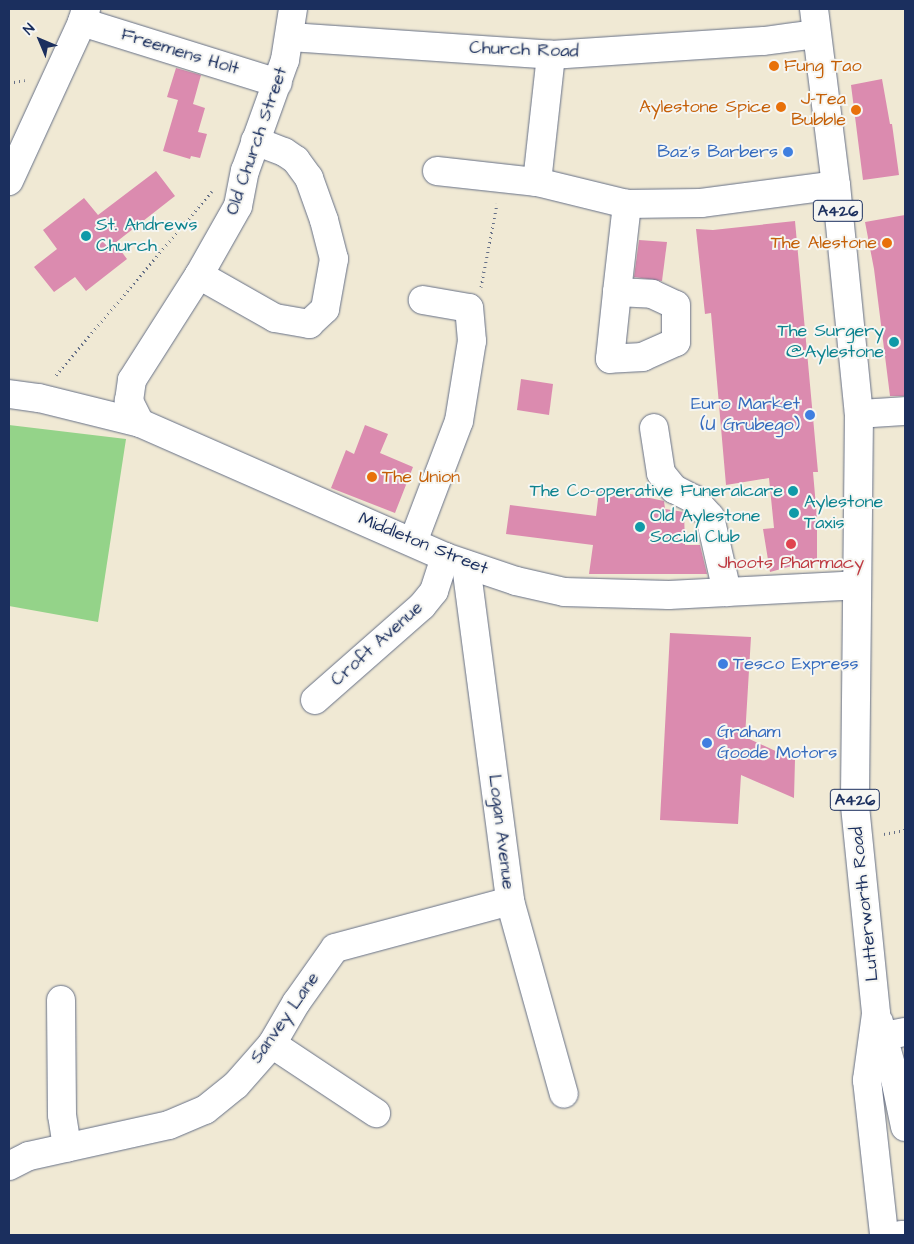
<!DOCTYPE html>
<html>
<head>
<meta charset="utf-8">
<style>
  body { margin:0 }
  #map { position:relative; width:914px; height:1244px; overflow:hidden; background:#f0e9d4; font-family:"Architects Daughter",sans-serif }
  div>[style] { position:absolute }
  .green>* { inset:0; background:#94d389 }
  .building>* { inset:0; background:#db8baf }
  .path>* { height:3px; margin-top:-1.5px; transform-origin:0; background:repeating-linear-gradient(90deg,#667087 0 1px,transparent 0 5px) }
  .roads { filter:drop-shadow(0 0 1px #667087) drop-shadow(0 0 1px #667087) }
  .minor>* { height:28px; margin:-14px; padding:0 14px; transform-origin:14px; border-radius:14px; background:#fff }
  .major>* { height:28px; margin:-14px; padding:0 14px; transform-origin:14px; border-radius:14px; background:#fff }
  .dots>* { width:14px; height:14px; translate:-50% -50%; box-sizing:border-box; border:2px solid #f6f6f2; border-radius:50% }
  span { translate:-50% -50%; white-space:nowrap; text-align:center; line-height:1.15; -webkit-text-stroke:4px #f6f6f2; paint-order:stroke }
  .shield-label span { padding:1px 4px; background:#f6f6f2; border:1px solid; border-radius:4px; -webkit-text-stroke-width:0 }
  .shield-label { font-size:16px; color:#1b2f5e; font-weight:700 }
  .street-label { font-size:18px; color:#1b2f5e }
  .food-label { font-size:18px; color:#c56008 }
  .left { translate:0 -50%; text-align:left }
  .right { translate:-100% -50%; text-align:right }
  .shop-label { font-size:18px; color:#366cbe }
  .culture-label { font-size:18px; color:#0d838f }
  .health-label { font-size:18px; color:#be3a42 }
  .frame { position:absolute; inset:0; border:10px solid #1b2f5e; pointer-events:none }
  .north { position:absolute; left:15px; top:15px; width:50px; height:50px; -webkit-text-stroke:4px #f6f6f2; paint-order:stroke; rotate:315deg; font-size:14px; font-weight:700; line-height:20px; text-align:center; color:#1b2f5e }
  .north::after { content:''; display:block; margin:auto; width:18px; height:22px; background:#1b2f5e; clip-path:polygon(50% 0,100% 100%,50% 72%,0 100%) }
</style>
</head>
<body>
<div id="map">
  <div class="green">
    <i style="clip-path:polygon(9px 425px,126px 439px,98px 622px,9px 606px)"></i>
  </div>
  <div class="building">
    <i style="clip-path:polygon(176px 68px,201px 75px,193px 104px,205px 108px,198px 132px,207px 134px,200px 158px,191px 156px,190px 159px,163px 151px,178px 100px,167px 97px)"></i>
    <i style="clip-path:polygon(882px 79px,890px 124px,892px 124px,899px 175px,863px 180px,851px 85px)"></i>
    <i style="clip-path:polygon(156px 171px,175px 196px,115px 243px,127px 259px,86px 291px,75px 277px,54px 292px,34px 267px,57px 249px,43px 230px,84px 198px,98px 215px)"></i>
    <i style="clip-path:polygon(905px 215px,905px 396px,890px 396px,874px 269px,865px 222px)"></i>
    <i style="clip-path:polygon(795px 221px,818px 472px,813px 472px,817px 518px,817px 559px,770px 572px,763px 529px,774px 528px,769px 478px,726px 485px,711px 313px,705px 314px,696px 229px,713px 230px)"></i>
    <i style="clip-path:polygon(639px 240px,667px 242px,662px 281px,634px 277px)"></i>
    <i style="clip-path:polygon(521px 379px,553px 384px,549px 415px,517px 410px)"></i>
    <i style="clip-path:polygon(365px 425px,388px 434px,380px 453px,413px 467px,395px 513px,331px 488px,346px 450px,354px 454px)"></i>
    <i style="clip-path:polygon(599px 491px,621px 492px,664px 501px,665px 509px,684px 512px,685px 545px,700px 545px,707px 574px,589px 574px,593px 545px,506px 534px,510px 505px,596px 516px)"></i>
    <i style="clip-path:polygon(670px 633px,751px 637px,745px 737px,795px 760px,794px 798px,741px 775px,738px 824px,660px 820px)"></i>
  </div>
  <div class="path">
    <i style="left:9px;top:83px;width:16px;rotate:-11deg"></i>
    <i style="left:481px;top:287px;width:85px;rotate:-79.1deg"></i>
    <i style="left:56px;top:375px;width:241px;rotate:-49.7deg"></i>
    <i style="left:884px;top:834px;width:21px;rotate:-11deg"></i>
  </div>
  <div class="roads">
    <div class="minor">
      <i style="left:82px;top:22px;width:205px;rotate:17.3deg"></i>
      <i style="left:290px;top:37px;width:262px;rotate:3.9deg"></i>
      <i style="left:551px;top:55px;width:213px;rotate:-3.8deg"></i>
      <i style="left:764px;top:41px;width:52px;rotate:-7.7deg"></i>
      <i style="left:437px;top:171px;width:101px;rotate:6.3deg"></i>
      <i style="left:537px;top:182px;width:93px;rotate:13.7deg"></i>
      <i style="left:627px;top:204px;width:74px;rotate:-0.8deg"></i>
      <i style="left:701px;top:203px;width:136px;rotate:-7.6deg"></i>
      <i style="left:9px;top:181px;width:175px;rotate:-65.3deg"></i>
      <i style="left:82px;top:22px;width:14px;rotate:-73deg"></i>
      <i style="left:537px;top:182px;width:128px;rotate:-83.7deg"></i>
      <i style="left:199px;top:275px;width:87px;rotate:29.5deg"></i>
      <i style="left:275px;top:318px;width:35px;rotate:10deg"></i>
      <i style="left:309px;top:324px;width:22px;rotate:-43deg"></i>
      <i style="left:325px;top:309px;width:51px;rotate:-79.8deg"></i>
      <i style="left:334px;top:259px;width:40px;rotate:-104.4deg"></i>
      <i style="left:324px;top:220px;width:45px;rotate:-109.7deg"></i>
      <i style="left:309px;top:178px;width:22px;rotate:-126deg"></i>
      <i style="left:296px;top:160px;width:14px;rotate:-146deg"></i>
      <i style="left:284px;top:152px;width:31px;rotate:-159deg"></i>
      <i style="left:617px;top:292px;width:35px;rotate:3deg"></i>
      <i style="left:652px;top:294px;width:26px;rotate:25deg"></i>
      <i style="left:676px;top:305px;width:37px;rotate:90deg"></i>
      <i style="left:676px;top:342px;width:36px;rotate:156deg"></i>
      <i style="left:643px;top:357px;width:33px;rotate:177deg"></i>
      <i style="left:610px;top:359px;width:67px;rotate:-84deg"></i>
      <i style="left:617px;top:292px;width:89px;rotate:-83.5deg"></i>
      <i style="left:9px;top:394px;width:30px;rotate:8deg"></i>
      <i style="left:39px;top:398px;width:104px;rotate:13.9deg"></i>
      <i style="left:140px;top:423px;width:333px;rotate:23.7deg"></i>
      <i style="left:445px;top:557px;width:75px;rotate:18.7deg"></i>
      <i style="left:516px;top:581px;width:49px;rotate:12.9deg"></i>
      <i style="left:564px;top:592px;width:105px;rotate:1.6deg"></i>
      <i style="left:669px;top:595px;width:188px;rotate:-3deg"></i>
      <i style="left:859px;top:414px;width:46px;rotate:-3.7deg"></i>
      <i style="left:140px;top:423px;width:25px;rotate:-117deg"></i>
      <i style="left:129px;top:401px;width:21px;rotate:-82deg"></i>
      <i style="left:132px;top:380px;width:125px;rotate:-57.5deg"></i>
      <i style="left:199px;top:275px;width:79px;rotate:-60.5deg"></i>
      <i style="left:238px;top:206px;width:36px;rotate:-79deg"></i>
      <i style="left:245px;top:171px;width:118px;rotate:-70.2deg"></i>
      <i style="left:285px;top:60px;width:52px;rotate:-81.1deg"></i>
      <i style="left:654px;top:428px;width:46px;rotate:81.2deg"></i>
      <i style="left:661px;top:473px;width:21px;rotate:51deg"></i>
      <i style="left:674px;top:489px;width:22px;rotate:27deg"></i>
      <i style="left:694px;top:499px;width:24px;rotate:48deg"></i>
      <i style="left:710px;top:517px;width:77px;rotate:77.2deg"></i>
      <i style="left:413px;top:542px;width:129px;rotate:-69.2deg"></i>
      <i style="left:459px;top:421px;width:81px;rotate:-80.8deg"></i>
      <i style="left:472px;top:341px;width:33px;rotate:-95deg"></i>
      <i style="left:469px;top:308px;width:47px;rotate:-170.1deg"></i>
      <i style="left:466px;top:565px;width:339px;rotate:82.5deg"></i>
      <i style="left:510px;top:901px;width:200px;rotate:74.4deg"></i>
      <i style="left:315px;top:700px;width:142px;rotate:-41.3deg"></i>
      <i style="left:422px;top:606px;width:19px;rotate:-51deg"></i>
      <i style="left:434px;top:591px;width:36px;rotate:-72deg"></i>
      <i style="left:61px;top:1000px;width:115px;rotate:89.5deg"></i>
      <i style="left:62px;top:1115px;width:33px;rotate:81deg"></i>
      <i style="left:884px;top:1036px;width:21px;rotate:-11deg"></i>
      <i style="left:272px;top:1044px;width:125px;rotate:33.6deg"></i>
      <i style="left:9px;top:1166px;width:22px;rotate:-27deg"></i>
      <i style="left:29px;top:1156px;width:143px;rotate:-12.5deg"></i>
      <i style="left:169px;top:1125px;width:39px;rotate:-23deg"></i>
      <i style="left:205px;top:1110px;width:40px;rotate:-39deg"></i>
      <i style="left:236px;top:1085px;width:55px;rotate:-48.7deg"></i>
      <i style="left:272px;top:1044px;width:48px;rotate:-59.7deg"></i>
      <i style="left:296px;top:1003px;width:67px;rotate:-54.7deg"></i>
      <i style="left:335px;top:948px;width:181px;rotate:-15deg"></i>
      <i style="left:901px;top:1235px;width:4px"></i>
    </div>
    <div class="major">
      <i style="left:814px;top:9px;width:177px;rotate:82.9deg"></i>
      <i style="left:836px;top:185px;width:230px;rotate:84.3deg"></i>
      <i style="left:859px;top:414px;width:392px;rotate:90.6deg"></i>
      <i style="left:855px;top:806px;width:209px;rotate:84.2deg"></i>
      <i style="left:876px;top:1014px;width:67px;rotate:97.8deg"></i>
      <i style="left:867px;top:1080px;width:156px;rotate:83.7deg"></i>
      <i style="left:879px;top:1022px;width:59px;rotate:74.3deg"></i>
      <i style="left:895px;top:1079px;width:49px;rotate:78.2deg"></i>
    </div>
  </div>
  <div class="dots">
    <i style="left:774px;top:66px;background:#e8710a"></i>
    <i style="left:781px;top:107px;background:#e8710a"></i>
    <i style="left:856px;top:110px;background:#e8710a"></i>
    <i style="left:788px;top:152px;background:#3f7fe0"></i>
    <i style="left:86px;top:236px;background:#0f9aa8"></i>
    <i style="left:887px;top:243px;background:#e8710a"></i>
    <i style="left:894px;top:342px;background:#0f9aa8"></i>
    <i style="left:810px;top:415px;background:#3f7fe0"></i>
    <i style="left:372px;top:477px;background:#e8710a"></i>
    <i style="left:793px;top:491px;background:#0f9aa8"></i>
    <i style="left:794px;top:513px;background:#0f9aa8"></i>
    <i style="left:640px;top:527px;background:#0f9aa8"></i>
    <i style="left:791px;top:544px;background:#e0444e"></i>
    <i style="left:723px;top:664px;background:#3f7fe0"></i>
    <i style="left:707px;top:743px;background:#3f7fe0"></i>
  </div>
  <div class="shield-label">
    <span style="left:838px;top:211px">A426</span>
    <span style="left:855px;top:800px">A426</span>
  </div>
  <div class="street-label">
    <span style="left:524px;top:50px;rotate:2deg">Church Road</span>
    <span style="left:180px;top:52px;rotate:17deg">Freemens Holt</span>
    <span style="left:257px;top:141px;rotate:-71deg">Old Church Street</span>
    <span style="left:423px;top:544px;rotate:22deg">Middleton Street</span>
    <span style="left:377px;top:644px;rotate:-42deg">Croft Avenue</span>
    <span style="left:501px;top:832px;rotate:83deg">Logan Avenue</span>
    <span style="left:865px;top:904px;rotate:-96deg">Lutterworth Road</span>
    <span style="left:285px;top:1018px;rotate:-55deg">Sanvey Lane</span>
  </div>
  <div class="food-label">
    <span class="left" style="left:784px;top:66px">Fung Tao</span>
    <span class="right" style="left:846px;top:110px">J-Tea<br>Bubble</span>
    <span class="right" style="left:771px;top:107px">Aylestone Spice</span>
    <span class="right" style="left:877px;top:243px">The Alestone</span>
    <span class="left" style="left:382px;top:477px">The Union</span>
  </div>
  <div class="shop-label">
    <span class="right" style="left:778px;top:152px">Baz's Barbers</span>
    <span class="right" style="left:800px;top:415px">Euro Market<br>(U Grubego)</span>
    <span class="left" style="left:733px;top:664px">Tesco Express</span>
    <span class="left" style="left:717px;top:743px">Graham<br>Goode Motors</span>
  </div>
  <div class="culture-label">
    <span class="left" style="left:96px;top:236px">St. Andrews<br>Church</span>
    <span class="right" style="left:884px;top:342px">The Surgery<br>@Aylestone</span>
    <span class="right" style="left:783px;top:491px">The Co-operative Funeralcare</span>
    <span class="left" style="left:804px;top:513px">Aylestone<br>Taxis</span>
    <span class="left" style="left:650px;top:527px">Old Aylestone<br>Social Club</span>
  </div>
  <div class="health-label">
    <span style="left:791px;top:563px">Jhoots Pharmacy</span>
  </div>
  <div class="frame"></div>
  <div class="north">N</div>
</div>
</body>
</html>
